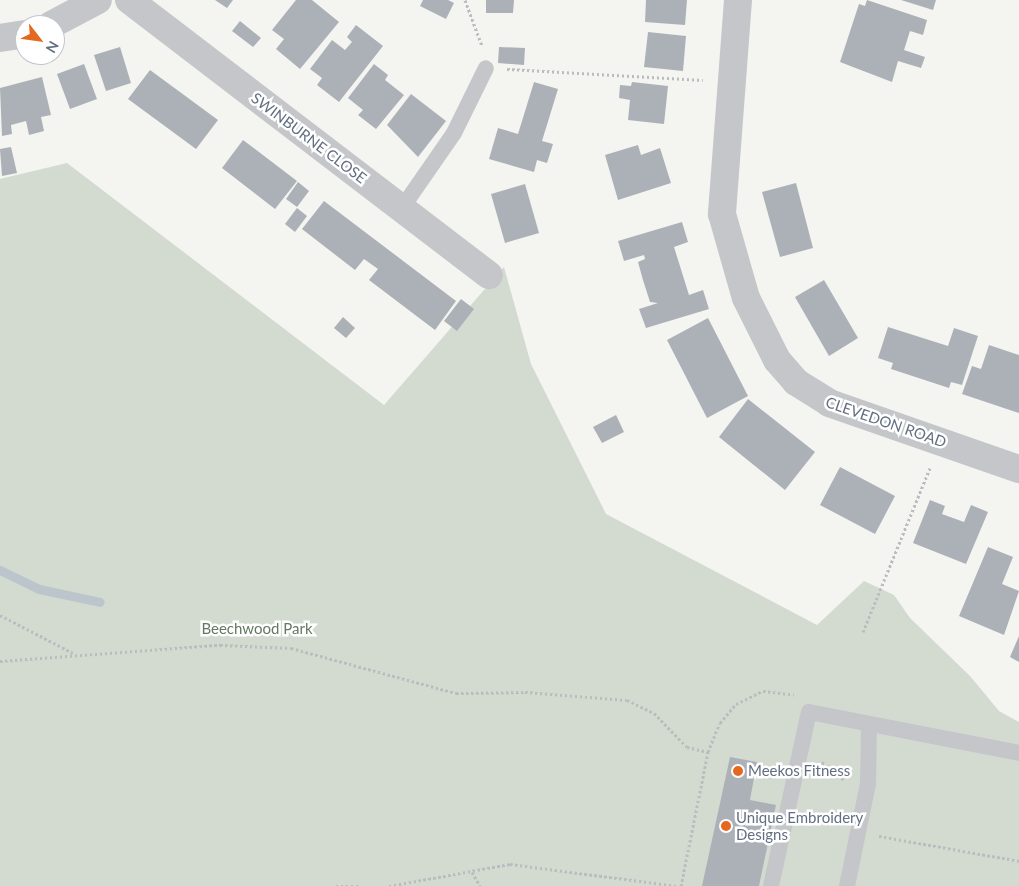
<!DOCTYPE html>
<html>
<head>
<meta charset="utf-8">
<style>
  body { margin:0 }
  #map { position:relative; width:1019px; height:886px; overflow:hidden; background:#f4f4f0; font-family:Lato,sans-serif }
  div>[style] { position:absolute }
  .green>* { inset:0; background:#d3dbd1 }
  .stream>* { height:9px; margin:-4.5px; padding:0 4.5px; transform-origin:4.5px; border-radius:4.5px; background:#bcc5cc }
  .building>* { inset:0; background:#acb1b8 }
  .path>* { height:3px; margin-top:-1.5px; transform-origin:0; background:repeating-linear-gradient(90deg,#bbbcbf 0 2.5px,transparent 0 5px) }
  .service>* { height:16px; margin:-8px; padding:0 8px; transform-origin:8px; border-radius:8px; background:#c4c6ca }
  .minor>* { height:28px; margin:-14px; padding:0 14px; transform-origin:14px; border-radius:14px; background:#c4c6ca }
  .dots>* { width:14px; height:14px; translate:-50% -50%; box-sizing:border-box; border:2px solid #fff; border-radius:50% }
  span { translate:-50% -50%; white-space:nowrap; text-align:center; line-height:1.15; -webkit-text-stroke:5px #fff; paint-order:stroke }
  .street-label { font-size:15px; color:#626f81 }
  .park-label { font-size:15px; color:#637961 }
  .poi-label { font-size:15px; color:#626f81 }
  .left { translate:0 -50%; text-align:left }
  .north { position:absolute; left:15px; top:15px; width:50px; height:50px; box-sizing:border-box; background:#fff; border:1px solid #c0c5cd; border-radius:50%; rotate:120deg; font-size:14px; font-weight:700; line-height:20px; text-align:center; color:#626f81 }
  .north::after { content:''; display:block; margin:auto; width:18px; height:22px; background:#e5681f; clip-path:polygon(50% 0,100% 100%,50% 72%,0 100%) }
</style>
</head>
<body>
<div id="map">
  <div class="green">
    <i style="clip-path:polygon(67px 163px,384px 405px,504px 267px,531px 364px,606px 514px,817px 625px,864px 581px,894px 595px,910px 618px,970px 676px,999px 711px,1019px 722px,1019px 886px,0 886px,0 179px)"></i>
  </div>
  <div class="stream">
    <i style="left:0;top:570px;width:43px;rotate:26deg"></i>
    <i style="left:39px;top:589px;width:62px;rotate:12deg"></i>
  </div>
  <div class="building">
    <i style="clip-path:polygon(215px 0,233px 0,227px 8px)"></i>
    <i style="clip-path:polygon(296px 0,312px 0,339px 22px,300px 69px,276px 49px,284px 39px,272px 30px)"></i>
    <i style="clip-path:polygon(423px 0,448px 0,454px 3px,446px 19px,420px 6px)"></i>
    <i style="clip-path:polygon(486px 0,514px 0,513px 13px,486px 13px)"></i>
    <i style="clip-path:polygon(646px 0,687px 0,685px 25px,645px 22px)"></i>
    <i style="clip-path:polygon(867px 0,927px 20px,923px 35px,910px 31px,904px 50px,925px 57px,921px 68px,898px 61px,892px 82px,840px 62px,859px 4px,865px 6px)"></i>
    <i style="clip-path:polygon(901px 0,936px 0,933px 10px)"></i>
    <i style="clip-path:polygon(240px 21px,261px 38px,253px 47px,232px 31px)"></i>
    <i style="clip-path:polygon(356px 25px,383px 46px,339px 102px,317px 85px,322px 78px,310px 69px,332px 40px,345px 50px,352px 42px,347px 37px)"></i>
    <i style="clip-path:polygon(648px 32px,686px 36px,683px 71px,644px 67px)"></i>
    <i style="clip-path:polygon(120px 47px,131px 83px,106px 91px,94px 55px)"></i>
    <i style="clip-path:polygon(499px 47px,525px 48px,524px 65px,498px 63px)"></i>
    <i style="clip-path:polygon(84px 64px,97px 99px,70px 109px,57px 74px)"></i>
    <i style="clip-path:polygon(374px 64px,388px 75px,385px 80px,404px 95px,376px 129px,358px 115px,363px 110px,348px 98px)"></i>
    <i style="clip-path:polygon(150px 70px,218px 120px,196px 149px,128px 99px)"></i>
    <i style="clip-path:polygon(42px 77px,51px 115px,41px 117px,44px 131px,29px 135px,26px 121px,11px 125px,12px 134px,2px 136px,0 88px)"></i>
    <i style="clip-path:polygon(534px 82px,558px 89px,542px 141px,553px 144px,547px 163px,537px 160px,534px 172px,489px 159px,498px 128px,518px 134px)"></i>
    <i style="clip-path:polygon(632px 82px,668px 86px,664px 124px,628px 120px,630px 100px,619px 98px,620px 85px,631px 86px)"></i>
    <i style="clip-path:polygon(411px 94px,446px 121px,418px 157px,387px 125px)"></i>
    <i style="clip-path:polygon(243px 140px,297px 181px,275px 209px,222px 168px)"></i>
    <i style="clip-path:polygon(638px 145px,641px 155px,660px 148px,671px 183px,618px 200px,605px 155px)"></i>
    <i style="clip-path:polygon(11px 147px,17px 173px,2px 176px,0 149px)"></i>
    <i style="clip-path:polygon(298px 182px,309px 191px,297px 207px,286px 199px)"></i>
    <i style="clip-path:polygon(796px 183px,813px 248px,780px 257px,762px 192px)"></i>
    <i style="clip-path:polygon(525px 184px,539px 233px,505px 243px,491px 194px)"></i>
    <i style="clip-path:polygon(324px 201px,456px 301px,435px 330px,369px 280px,378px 269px,364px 259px,355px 270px,302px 229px)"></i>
    <i style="clip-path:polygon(297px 208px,307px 216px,295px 232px,285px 224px)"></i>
    <i style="clip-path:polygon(682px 222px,688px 242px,674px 247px,689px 295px,703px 290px,709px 309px,646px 328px,639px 309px,658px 303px,650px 302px,643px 280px,638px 262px,645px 259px,644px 255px,624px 261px,618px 241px)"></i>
    <i style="clip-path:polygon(824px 280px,858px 338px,829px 356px,795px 297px)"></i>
    <i style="clip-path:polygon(461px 299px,474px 309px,457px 331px,444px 321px)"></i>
    <i style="clip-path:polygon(343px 317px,355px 328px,346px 338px,334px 328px)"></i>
    <i style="clip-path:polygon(708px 318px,748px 396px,707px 418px,667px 340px)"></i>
    <i style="clip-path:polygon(888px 327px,948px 346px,954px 328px,978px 336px,962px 385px,951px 382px,949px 388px,891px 369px,893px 363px,878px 358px)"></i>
    <i style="clip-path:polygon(989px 345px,1019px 355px,1019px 413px,962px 394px,972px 366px,981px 369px)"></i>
    <i style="clip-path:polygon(748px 399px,815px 452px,785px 490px,719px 437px)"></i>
    <i style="clip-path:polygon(616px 415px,624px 432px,602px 443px,593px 427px)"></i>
    <i style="clip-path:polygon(840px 467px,895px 496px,875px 534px,820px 505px)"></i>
    <i style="clip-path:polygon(930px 500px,945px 506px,942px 514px,964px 522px,971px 505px,988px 512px,966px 564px,913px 543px)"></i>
    <i style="clip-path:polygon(988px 547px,1013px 557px,1002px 584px,1019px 591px,1004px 635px,959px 616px)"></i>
    <i style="clip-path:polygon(1019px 636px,1019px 662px,1010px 657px)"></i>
    <i style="clip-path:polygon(730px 757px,757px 762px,750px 800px,776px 805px,759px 886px,702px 886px)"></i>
  </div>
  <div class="path">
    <i style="left:465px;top:0;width:49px;rotate:69.7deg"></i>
    <i style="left:507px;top:69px;width:196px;rotate:3.2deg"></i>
    <i style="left:0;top:615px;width:82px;rotate:27.5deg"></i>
    <i style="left:863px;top:632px;width:177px;rotate:-67.8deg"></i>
    <i style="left:0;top:661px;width:221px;rotate:-4.2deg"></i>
    <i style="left:220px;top:645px;width:71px;rotate:2.4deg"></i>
    <i style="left:291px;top:648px;width:171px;rotate:15.3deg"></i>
    <i style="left:456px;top:693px;width:69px;rotate:-0.8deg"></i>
    <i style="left:525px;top:692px;width:102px;rotate:4.5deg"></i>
    <i style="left:627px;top:700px;width:30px;rotate:26deg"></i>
    <i style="left:654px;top:713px;width:47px;rotate:45.9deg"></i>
    <i style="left:687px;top:747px;width:22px;rotate:13deg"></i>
    <i style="left:822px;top:762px;width:28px;rotate:39deg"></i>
    <i style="left:879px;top:836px;width:142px;rotate:10.1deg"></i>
    <i style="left:472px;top:872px;width:16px;rotate:60deg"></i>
    <i style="left:336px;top:886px;width:24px"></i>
    <i style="left:389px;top:886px;width:123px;rotate:-10.3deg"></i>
    <i style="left:510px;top:864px;width:167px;rotate:7.5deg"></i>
    <i style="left:681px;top:886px;width:137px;rotate:-78.6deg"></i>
    <i style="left:708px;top:752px;width:31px;rotate:-68deg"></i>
    <i style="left:720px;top:723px;width:25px;rotate:-50deg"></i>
    <i style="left:736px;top:704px;width:30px;rotate:-26deg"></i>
    <i style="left:763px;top:691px;width:31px;rotate:7deg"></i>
  </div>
  <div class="service">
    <i style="left:402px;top:208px;width:91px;rotate:-55.3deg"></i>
    <i style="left:454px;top:133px;width:72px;rotate:-63.8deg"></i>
    <i style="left:771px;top:886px;width:178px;rotate:-77.7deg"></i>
    <i style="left:809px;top:712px;width:214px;rotate:11deg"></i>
    <i style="left:847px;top:886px;width:104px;rotate:-78.4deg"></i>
    <i style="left:868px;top:784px;width:59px;rotate:-89deg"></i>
  </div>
  <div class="minor">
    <i style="left:129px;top:0;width:453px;rotate:37.4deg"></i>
    <i style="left:738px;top:0;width:215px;rotate:94.3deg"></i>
    <i style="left:722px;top:214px;width:87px;rotate:74.1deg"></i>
    <i style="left:746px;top:298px;width:69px;rotate:63.4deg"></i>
    <i style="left:777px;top:360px;width:29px;rotate:49deg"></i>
    <i style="left:796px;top:382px;width:39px;rotate:32deg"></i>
    <i style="left:829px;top:403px;width:201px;rotate:19.2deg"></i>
    <i style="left:51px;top:25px;width:53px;rotate:-28deg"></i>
    <i style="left:0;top:38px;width:25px;rotate:-9deg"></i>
  </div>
  <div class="dots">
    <i style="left:738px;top:771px;background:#e5681f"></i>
    <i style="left:726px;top:826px;background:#e5681f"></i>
  </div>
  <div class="street-label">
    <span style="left:309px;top:138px;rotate:37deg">SWINBURNE CLOSE</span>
    <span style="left:886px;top:422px;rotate:19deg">CLEVEDON ROAD</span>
  </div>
  <div class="park-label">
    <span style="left:257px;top:629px">Beechwood Park</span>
  </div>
  <div class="poi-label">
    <span class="left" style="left:748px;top:771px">Meekos Fitness</span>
    <span class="left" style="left:736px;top:826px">Unique Embroidery<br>Designs</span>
  </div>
  <div class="north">N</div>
</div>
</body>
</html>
